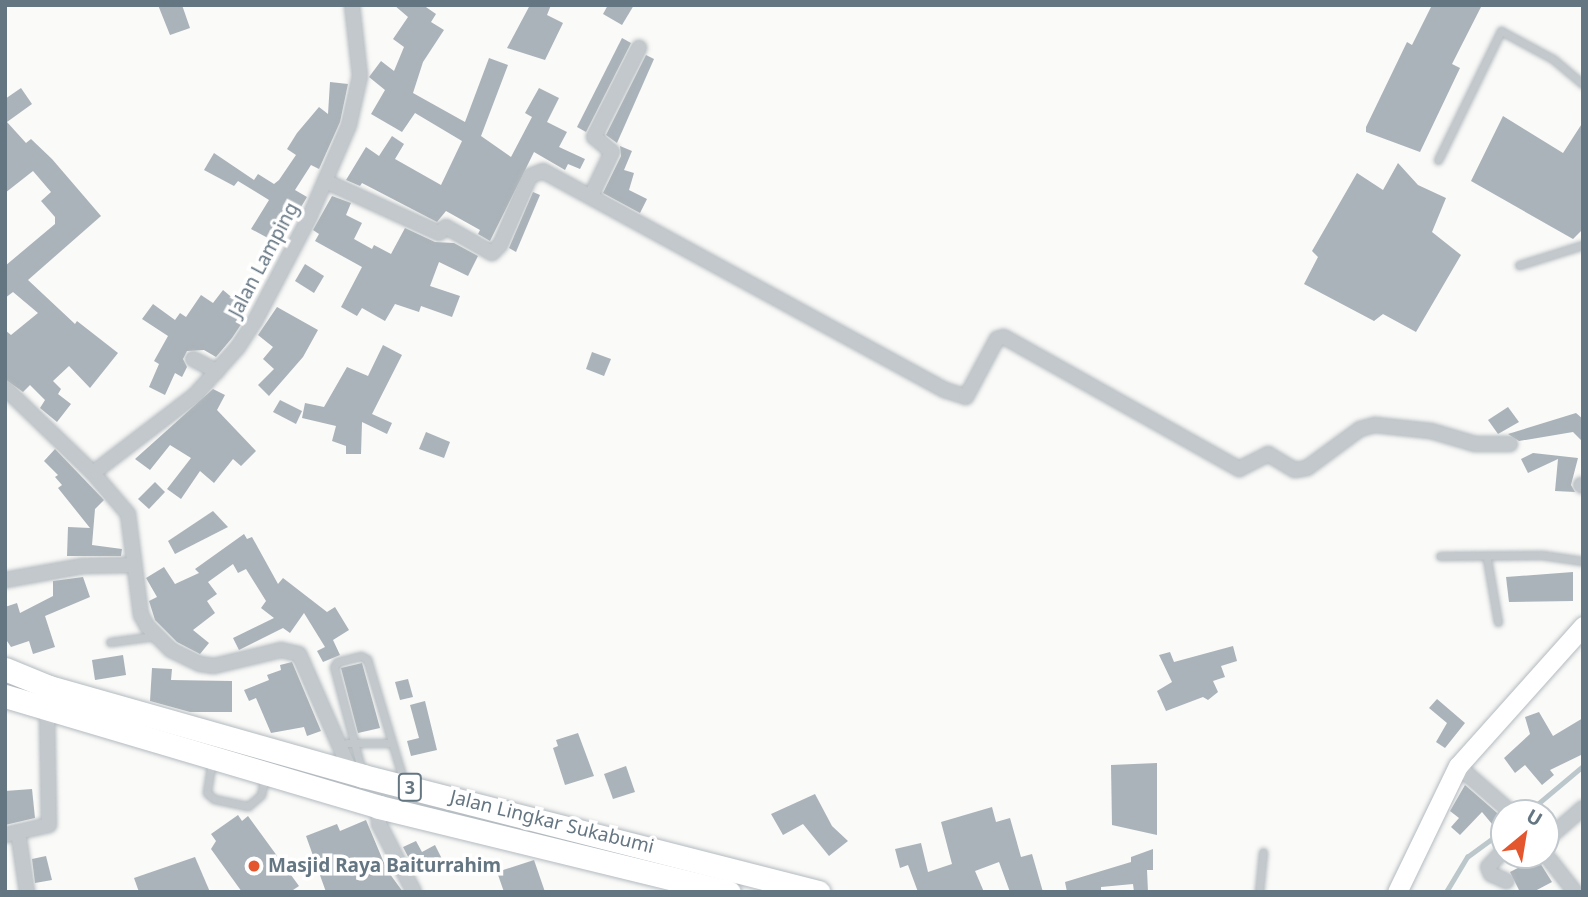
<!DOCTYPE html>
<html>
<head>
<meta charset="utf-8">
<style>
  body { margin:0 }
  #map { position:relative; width:1588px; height:897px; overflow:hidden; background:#fafaf8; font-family:"Noto Sans",sans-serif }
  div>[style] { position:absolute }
  .stream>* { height:4.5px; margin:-2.25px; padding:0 2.25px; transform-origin:2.25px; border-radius:2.25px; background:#bbc7cb }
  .building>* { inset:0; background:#aab3b9 }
  .roads { filter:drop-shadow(0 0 2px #b3babf) drop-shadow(0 0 2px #b3babf) }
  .lane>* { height:7px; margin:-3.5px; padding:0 3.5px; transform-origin:3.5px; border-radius:3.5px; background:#c3c8cc }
  .street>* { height:14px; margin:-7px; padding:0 7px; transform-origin:7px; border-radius:7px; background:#c3c8cc }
  .secondary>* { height:19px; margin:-9.5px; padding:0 9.5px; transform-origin:9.5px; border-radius:9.5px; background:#fff }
  .primary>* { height:23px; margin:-11.5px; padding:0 11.5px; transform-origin:11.5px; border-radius:11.5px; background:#fff }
  .dots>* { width:19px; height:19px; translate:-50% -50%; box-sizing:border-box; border:4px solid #fff; border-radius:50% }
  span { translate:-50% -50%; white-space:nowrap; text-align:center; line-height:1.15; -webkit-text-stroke:7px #fff; paint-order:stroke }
  .shield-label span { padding:2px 5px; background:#fff; border:2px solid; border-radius:5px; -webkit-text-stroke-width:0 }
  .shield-label { font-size:18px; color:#657683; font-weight:700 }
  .street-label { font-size:19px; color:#657683 }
  .poi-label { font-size:19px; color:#657683; font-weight:700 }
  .left { translate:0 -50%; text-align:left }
  .frame { position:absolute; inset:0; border:7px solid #657683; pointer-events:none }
  .north { position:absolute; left:1490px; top:799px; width:70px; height:70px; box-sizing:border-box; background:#fff; border:2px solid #c1c8cd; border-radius:50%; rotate:30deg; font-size:19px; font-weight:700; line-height:28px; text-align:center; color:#657683 }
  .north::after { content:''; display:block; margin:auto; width:24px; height:32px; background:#e4572e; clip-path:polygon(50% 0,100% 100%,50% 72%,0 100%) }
</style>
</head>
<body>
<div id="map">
  <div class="stream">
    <i style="left:1527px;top:813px;width:73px;rotate:-40deg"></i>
    <i style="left:1446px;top:892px;width:41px;rotate:-59deg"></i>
    <i style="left:1467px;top:857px;width:46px;rotate:-36.1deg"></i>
  </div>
  <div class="building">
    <i style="clip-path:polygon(158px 5px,182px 5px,190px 28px,170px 35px)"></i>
    <i style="clip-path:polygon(394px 5px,423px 5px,436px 14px,431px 22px,444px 30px,423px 62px,413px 93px,465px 122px,489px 58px,508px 65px,481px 136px,511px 157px,532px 117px,525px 113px,539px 88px,559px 98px,547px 122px,567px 132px,559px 147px,585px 159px,580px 169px,568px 164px,565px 170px,534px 152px,490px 241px,478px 234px,480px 230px,446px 211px,437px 222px,362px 183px,360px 186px,346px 180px,366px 147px,379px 156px,392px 136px,404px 144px,395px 159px,441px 185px,462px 141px,415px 113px,402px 132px,371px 114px,385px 90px,369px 77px,381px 61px,394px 71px,404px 47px,393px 39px,408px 17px)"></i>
    <i style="clip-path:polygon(530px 5px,551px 5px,547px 15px,563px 23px,545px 60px,507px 48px)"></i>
    <i style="clip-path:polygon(608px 5px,634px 5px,622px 25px,603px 14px)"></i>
    <i style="clip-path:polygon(1432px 5px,1482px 5px,1452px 64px,1460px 68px,1420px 152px,1366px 132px,1366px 127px,1407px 42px,1412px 45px)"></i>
    <i style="clip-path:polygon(622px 38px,631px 43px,586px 132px,577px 127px)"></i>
    <i style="clip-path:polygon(646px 55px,654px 59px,617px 143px,606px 135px)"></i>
    <i style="clip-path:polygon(330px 82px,348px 84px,340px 122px,319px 169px,311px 165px,295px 190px,307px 197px,279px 244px,251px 229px,269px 200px,238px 181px,234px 186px,204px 170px,214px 153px,254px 180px,258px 174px,274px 184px,279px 180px,296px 155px,287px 149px,297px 133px,319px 107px,328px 114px)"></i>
    <i style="clip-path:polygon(21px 88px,32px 104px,7px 122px,26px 143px,31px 139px,52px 159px,101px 216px,28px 280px,75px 324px,77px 321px,118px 353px,90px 388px,69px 366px,53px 381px,61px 389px,58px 394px,71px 404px,57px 422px,40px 408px,45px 400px,30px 385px,23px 392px,5px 379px,5px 330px,11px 335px,38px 313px,13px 292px,5px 298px,5px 266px,55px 224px,55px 217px,41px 201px,51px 192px,33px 171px,5px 193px,5px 99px)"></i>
    <i style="clip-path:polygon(1503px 116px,1563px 153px,1583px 122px,1583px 229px,1573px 239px,1471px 181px)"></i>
    <i style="clip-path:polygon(620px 146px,632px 151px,624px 170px,634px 173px,629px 190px,647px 199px,640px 213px,603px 193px,621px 156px)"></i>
    <i style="clip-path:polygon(1398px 163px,1418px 185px,1446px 198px,1432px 232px,1461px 255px,1416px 332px,1383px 314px,1374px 321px,1304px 284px,1318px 257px,1312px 251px,1357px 173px,1383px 190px)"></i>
    <i style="clip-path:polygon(533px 192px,540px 195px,516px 252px,509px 248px)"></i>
    <i style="clip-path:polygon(332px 196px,351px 203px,346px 215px,362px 223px,354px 239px,372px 249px,374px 245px,391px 254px,405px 228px,435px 242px,454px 243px,478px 256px,468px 276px,439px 262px,430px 286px,460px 296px,452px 317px,421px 306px,419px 312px,395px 304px,385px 321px,362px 308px,357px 316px,341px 307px,362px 267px,315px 241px,319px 234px,313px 230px)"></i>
    <i style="clip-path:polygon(305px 264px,324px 276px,314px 293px,295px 281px)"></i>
    <i style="clip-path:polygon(223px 290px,235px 300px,228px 309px,244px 320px,232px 338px,216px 357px,204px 350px,187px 351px,183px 359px,187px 367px,182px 377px,175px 373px,165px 395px,149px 387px,159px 364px,154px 361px,168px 336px,142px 319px,153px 304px,175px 320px,180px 313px,186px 317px,201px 295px,213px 303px)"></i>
    <i style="clip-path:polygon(277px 307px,318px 330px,303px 357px,269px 396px,258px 385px,274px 369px,263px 359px,273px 347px,258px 335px)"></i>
    <i style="clip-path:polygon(383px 345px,402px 355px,372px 414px,392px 423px,387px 434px,362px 422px,361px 454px,346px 454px,346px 446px,332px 441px,336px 426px,302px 418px,305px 403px,324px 407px,347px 367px,368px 376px)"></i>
    <i style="clip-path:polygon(592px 352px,611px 359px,604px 376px,586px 369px)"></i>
    <i style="clip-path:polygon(213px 389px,225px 395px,217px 410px,256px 451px,241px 466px,233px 459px,214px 483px,200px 471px,181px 499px,167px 489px,191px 458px,170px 445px,150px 470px,135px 459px)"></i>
    <i style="clip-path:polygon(280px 400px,302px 411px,296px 424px,273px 412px)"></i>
    <i style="clip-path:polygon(1508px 407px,1519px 422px,1498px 434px,1488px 420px)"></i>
    <i style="clip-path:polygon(1576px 413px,1583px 419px,1583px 442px,1573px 432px,1519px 441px,1508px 434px)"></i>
    <i style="clip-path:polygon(426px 432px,450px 442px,444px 458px,419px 449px)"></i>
    <i style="clip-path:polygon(55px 449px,104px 500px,95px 509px,92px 545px,122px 549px,121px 556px,67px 556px,68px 527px,90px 528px,58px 488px,62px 485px,55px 477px,58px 475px,44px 461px)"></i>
    <i style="clip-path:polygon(1533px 453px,1578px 458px,1571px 485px,1575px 492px,1555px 491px,1558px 459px,1528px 473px,1521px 459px)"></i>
    <i style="clip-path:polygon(155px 482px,165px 492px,149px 509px,138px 499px)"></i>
    <i style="clip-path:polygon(213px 511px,228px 527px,175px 554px,168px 541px)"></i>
    <i style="clip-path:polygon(244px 534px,247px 539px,252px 537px,278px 584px,283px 578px,327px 612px,335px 607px,349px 630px,333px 640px,340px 655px,323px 662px,317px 651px,325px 647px,304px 613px,290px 633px,283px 628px,239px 650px,233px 638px,274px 618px,261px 608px,266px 601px,246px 569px,238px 573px,233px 564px,208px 582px,217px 594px,207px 601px,215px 613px,193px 630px,209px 643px,200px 654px,177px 642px,155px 620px,149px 601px,157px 597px,146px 578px,164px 567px,175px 584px,199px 573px,195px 569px)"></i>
    <i style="clip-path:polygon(1573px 572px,1573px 601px,1509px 602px,1506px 577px)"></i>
    <i style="clip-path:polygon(83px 577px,90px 597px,45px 616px,55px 647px,33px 654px,29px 641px,11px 647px,5px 638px,5px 607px,17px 603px,20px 613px,53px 596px,53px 581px)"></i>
    <i style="clip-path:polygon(1233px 646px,1237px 661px,1221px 666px,1225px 677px,1213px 681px,1218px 692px,1208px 700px,1203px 697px,1166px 711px,1157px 691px,1172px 682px,1159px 655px,1170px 652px,1174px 662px)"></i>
    <i style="clip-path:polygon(123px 655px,126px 675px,95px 680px,92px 660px)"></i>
    <i style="clip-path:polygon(292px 662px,321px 731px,307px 736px,304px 727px,271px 733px,256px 698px,249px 701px,244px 690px,269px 680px,267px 675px,281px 670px,280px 665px)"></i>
    <i style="clip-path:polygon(362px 663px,380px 728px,358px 733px,341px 668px)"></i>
    <i style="clip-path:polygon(152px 668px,172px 669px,171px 680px,232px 681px,232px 712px,190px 712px,150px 701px)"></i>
    <i style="clip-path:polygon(408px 679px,413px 697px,400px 700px,395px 682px)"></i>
    <i style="clip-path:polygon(1437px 699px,1465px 723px,1445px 748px,1436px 742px,1447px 723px,1429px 708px)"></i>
    <i style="clip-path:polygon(425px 701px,437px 750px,411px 756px,407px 741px,419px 738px,410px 705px)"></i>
    <i style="clip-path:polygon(1539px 712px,1553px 736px,1583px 718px,1583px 754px,1550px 770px,1554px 775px,1542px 785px,1525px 765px,1515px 773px,1504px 758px,1530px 734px,1525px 717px)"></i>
    <i style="clip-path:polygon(578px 733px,594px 776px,565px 785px,553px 748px,558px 746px,556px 740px)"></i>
    <i style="clip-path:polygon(1157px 763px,1157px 835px,1112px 825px,1111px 765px)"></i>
    <i style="clip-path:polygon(626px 766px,635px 792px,613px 799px,604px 774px)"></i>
    <i style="clip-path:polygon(1465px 785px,1504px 819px,1497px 830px,1482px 812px,1460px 835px,1451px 827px,1459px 818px,1450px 811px)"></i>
    <i style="clip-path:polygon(32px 789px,35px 818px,5px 825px,5px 791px)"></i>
    <i style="clip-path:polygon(815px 794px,832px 826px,848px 841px,829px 856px,803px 824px,783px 835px,771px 814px)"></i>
    <i style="clip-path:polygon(992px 807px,996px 822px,1010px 818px,1021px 857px,1032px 854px,1043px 892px,1010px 892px,999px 862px,975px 871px,984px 892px,918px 892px,908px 865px,900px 868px,895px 849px,921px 843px,928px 872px,952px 864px,941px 822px)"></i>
    <i style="clip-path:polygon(238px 815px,242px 821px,248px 816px,299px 886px,290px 892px,242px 892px,211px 849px,216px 841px,211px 834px)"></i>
    <i style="clip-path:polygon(366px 820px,387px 870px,403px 892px,326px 892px,306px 836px,337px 824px,340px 831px)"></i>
    <i style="clip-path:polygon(416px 841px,422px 852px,435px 845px,443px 861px,417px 874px,403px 847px)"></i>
    <i style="clip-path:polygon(1153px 849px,1153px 870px,1147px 870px,1148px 892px,1134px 892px,1133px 884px,1101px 887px,1101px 892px,1067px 892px,1065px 882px,1131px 862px,1131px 857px)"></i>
    <i style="clip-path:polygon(46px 856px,52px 880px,35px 883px,32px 859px)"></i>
    <i style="clip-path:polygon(195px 857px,210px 892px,139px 892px,134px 878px)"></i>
    <i style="clip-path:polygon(1537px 858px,1552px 882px,1533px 892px,1520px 892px,1510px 872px)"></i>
    <i style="clip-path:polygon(534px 860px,545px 892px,504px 892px,497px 872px)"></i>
  </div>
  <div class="roads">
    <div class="lane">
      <i style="left:1438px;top:160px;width:144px;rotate:-64deg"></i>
      <i style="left:1501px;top:31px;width:59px;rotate:28.3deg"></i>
      <i style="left:1553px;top:59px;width:39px;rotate:40deg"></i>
      <i style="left:1519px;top:265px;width:67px;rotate:-17.4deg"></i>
      <i style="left:1440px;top:556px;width:102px;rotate:-0.6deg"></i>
      <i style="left:1542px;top:555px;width:41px;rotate:8.3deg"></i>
      <i style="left:1487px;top:559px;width:64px;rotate:80.1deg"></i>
      <i style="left:110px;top:642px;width:45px;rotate:-7.6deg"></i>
      <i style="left:347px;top:743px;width:45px"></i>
      <i style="left:212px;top:760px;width:33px;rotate:99deg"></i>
      <i style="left:207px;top:793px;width:9px;rotate:41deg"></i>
      <i style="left:214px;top:799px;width:35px;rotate:12deg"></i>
      <i style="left:248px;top:806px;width:17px;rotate:-40deg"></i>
      <i style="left:261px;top:795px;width:19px;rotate:-78deg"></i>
      <i style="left:362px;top:772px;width:109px;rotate:-104.9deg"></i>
      <i style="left:334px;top:667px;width:6px;rotate:-59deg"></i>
      <i style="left:337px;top:662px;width:25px;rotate:-14deg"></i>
      <i style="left:361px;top:656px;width:7px;rotate:27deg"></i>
      <i style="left:367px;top:659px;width:128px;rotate:73.3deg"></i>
      <i style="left:1259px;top:892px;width:40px;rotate:-84.3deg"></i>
    </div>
    <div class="street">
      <i style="left:325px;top:181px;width:125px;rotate:24.5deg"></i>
      <i style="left:439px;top:233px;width:9px;rotate:-41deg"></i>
      <i style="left:446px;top:227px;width:53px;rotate:29.5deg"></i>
      <i style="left:492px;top:253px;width:11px;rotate:-45deg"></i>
      <i style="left:500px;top:245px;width:75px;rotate:-66.5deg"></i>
      <i style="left:530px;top:176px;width:14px;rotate:-21deg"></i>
      <i style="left:543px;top:171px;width:458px;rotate:28.6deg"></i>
      <i style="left:945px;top:390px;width:22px;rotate:18deg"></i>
      <i style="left:966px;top:397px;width:66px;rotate:-61.9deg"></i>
      <i style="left:997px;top:339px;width:7px;rotate:-16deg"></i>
      <i style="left:1004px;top:337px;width:270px;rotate:29.3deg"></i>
      <i style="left:1239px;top:469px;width:33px;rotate:-27deg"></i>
      <i style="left:1268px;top:454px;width:31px;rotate:31deg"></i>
      <i style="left:1295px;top:470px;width:12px;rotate:-9deg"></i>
      <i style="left:1307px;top:468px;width:66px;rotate:-36.3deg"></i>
      <i style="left:1360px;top:429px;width:16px;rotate:-15deg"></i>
      <i style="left:1375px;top:425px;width:56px;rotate:6.1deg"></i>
      <i style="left:1431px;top:431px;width:46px;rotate:16.5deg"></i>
      <i style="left:1475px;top:444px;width:35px"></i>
      <i style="left:591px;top:196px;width:49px;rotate:-64.5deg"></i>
      <i style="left:612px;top:152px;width:23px;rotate:-140deg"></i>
      <i style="left:594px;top:137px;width:100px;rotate:-63.2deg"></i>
      <i style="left:193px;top:359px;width:27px;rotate:27deg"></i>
      <i style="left:5px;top:388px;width:122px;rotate:44deg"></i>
      <i style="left:93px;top:473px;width:54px;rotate:49.5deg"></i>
      <i style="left:128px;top:514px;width:102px;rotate:82.7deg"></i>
      <i style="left:141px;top:615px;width:13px;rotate:61deg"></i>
      <i style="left:147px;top:626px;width:34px;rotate:45deg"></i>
      <i style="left:171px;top:650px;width:32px;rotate:26deg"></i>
      <i style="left:200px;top:664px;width:14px;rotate:8deg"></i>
      <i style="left:214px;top:666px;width:69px;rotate:-13.4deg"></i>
      <i style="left:281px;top:650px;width:18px;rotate:13deg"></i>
      <i style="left:299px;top:654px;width:129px;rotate:66.2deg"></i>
      <i style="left:93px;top:473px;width:128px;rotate:-37.4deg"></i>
      <i style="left:195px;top:395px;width:64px;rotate:-48.1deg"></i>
      <i style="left:238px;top:347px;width:33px;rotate:-57deg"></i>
      <i style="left:256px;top:319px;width:114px;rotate:-62.3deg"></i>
      <i style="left:309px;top:218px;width:101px;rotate:-66.7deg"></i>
      <i style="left:349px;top:125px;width:50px;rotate:-77.3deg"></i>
      <i style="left:360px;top:76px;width:71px;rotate:-96.4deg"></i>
      <i style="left:1581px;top:485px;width:2px;rotate:27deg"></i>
      <i style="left:5px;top:580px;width:79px;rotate:-10.2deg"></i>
      <i style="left:83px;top:566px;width:50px;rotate:-1.1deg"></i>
      <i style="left:1458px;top:766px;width:72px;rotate:41deg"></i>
      <i style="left:379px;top:807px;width:17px;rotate:90deg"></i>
      <i style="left:379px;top:824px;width:76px;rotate:62.8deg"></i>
      <i style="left:18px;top:832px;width:61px;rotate:81.5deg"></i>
      <i style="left:5px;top:835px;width:45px;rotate:-12.8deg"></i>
      <i style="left:49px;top:825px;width:115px;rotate:-91deg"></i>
      <i style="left:1546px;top:840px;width:49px;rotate:-40.9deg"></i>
      <i style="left:1504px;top:850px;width:23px;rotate:133deg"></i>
      <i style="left:1488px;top:867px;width:8px;rotate:67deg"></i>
      <i style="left:1491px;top:874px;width:17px;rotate:25deg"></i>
      <i style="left:1546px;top:855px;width:47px;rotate:51.9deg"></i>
    </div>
    <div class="secondary">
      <i style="left:1397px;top:892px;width:140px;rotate:-64.2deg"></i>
      <i style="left:1458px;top:766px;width:188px;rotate:-48.2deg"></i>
    </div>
    <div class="primary">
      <i style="left:5px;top:669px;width:48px;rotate:22.2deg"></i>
      <i style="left:49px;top:687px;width:326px;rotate:15.8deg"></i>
      <i style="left:363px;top:776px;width:470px;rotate:14.3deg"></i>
      <i style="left:5px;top:696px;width:390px;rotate:16.5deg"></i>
      <i style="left:379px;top:807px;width:360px;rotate:13.7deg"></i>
    </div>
  </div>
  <div class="dots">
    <i style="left:254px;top:866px;background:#e4572e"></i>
  </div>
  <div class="shield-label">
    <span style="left:410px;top:787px">3</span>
  </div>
  <div class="street-label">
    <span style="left:264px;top:260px;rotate:-62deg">Jalan Lamping</span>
    <span style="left:552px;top:822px;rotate:14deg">Jalan Lingkar Sukabumi</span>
  </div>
  <div class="poi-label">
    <span class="left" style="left:268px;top:866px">Masjid Raya Baiturrahim</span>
  </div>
  <div class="frame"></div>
  <div class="north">U</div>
</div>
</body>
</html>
